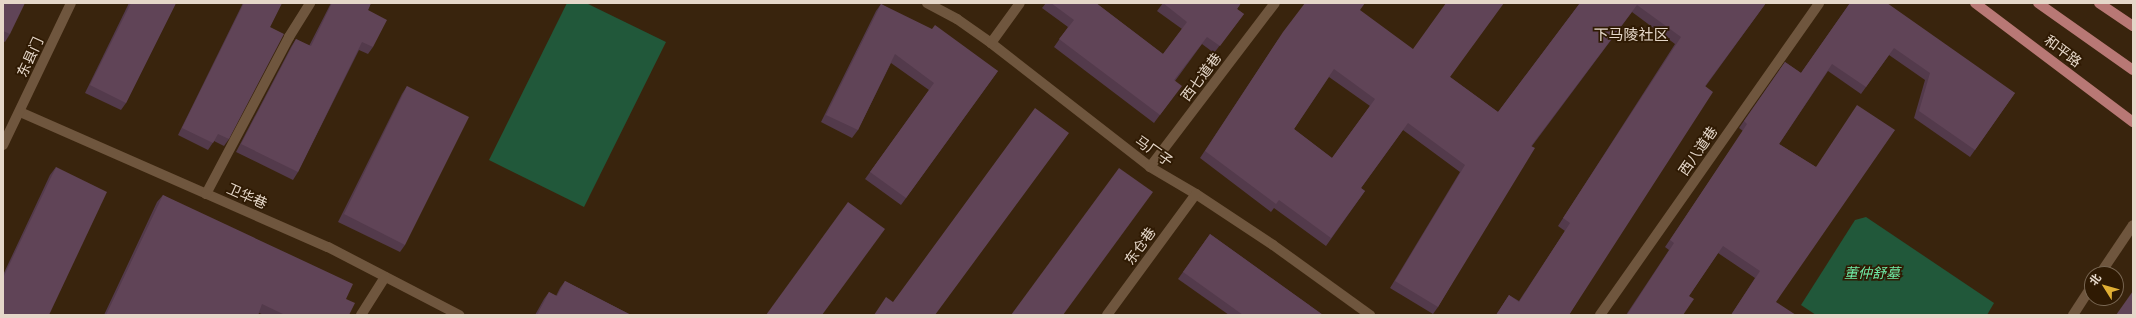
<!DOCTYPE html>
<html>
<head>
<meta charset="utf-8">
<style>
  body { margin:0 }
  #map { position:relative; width:2136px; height:318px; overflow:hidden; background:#39240d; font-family:"Noto Serif","Noto Sans SC",serif }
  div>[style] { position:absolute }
  .green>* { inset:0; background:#21583a }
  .minor>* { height:10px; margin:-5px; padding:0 5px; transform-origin:5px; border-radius:5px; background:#6f563e }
  .major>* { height:10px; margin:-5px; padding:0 5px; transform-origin:5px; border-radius:5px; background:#b87875 }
  .wall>* { inset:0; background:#533a4b }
  .building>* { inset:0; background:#604457 }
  span { translate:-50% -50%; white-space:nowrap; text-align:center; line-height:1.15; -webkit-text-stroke:3.5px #2f1a03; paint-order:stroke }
  .street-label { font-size:14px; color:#e5d7c9 }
  .park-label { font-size:14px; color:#70eda8; font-style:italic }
  .neighbourhood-label { font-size:15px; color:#e5d7c9 }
  .frame { position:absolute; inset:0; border:4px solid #e5d7c9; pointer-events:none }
  .north { position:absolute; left:2084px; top:266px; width:40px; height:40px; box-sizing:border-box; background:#2f1a03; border:1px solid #786652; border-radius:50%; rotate:307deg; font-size:11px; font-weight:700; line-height:16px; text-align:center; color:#e5d7c9 }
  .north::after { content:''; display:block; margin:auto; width:14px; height:18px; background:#e1af34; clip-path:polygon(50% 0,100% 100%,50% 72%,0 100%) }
</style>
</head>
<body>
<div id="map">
  <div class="green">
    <i style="clip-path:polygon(567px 3px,586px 3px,666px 42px,584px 207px,489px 160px)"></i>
    <i style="clip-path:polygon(1866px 217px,1994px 303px,1987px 315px,1816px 315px,1801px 305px,1855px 220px)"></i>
  </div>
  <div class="minor">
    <i style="left:927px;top:3px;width:34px;rotate:28deg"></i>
    <i style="left:957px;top:19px;width:42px;rotate:35.2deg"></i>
    <i style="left:991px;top:43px;width:202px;rotate:37.9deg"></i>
    <i style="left:1150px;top:167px;width:53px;rotate:30.4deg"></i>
    <i style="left:1196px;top:194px;width:92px;rotate:33.5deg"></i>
    <i style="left:1273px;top:245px;width:120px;rotate:35.8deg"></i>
    <i style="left:991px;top:43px;width:49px;rotate:-54.1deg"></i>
    <i style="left:20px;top:112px;width:336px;rotate:23.7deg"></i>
    <i style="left:328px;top:247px;width:148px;rotate:27.4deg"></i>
    <i style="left:3px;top:145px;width:157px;rotate:-64.4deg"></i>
    <i style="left:1150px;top:167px;width:206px;rotate:-52.7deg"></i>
    <i style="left:206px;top:194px;width:178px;rotate:-62.1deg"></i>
    <i style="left:289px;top:37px;width:40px;rotate:-58deg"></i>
    <i style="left:2100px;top:274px;width:59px;rotate:-56deg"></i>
    <i style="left:361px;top:315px;width:45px;rotate:-57.7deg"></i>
    <i style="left:1107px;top:315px;width:150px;rotate:-53.7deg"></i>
    <i style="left:1600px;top:315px;width:381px;rotate:-54.9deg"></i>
    <i style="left:2073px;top:315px;width:35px;rotate:-57deg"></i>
  </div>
  <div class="major">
    <i style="left:1975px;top:3px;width:198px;rotate:37deg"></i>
    <i style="left:2038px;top:3px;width:116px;rotate:35.2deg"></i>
    <i style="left:2099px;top:3px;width:41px;rotate:34.1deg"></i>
  </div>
  <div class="wall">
    <i style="clip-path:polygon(3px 3px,10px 34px,5px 42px,3px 41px)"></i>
    <i style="clip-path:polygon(129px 3px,176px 3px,126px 103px,121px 110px,85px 93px)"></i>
    <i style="clip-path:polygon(243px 3px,282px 3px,270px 27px,229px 139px,224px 146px,214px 141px,208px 150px,178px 135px)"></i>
    <i style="clip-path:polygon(331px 3px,371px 3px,368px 10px,373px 47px,368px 54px,359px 50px,298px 172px,293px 180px,236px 152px,291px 47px,296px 39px,309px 46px)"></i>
    <i style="clip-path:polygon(1046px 3px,1096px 3px,1163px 54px,1182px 29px,1157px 11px,1163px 3px,1241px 3px,1237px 9px,1244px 14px,1214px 53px,1202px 44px,1175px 81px,1176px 93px,1154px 123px,1054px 47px,1068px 27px,1042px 8px)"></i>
    <i style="clip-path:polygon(evenodd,1580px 3px,1766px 3px,1705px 87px,1569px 315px,1496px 315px,1509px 295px,1519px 301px,1565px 231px,1558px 226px,1675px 44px,1632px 12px,1532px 146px,1438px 307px,1433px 314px,1390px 288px,1460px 172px,1403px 130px,1361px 188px,1365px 191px,1326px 246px,1274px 208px,1271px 212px,1200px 158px,1278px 40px,1360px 11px,1498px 112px,1580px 3px,1329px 77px,1370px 106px,1332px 158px,1294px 129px,1329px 77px)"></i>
    <i style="clip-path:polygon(1850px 3px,2015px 93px,1970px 157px,1914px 118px,1925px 80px,1889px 55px,1861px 94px,1828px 71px,1779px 144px,1816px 167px,1895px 130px,1731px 315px,1755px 278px,1718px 253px,1689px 296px,1683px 315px,1626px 315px,1669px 250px,1665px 247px,1743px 131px,1739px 128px,1785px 62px,1801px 73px)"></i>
    <i style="clip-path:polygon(881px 4px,998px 71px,901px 205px,865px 179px,929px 90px,891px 63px,858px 130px,852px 138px,821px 122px,876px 11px)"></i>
    <i style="clip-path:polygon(407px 86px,405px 245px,400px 252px,338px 222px,402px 94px)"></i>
    <i style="clip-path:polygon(56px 167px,3px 315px,3px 275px,50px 175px)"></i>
    <i style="clip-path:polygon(163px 195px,346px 299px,349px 315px,264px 315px,259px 313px,258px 315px,104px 315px,157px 202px)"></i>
    <i style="clip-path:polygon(1210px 234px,1323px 315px,1229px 315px,1178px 279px)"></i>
    <i style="clip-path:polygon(565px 281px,631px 315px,535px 315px,544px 299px,549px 292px,556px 296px,560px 288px)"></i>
  </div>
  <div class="building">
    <i style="clip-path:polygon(3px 3px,25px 3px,10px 34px,3px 31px)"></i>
    <i style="clip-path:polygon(131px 3px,176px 3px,126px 103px,90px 85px)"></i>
    <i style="clip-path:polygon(244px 3px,282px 3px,270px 27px,284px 34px,229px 139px,218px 134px,213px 143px,182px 128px)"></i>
    <i style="clip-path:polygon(332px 3px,371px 3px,368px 10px,387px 20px,373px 47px,362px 42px,298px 172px,241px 144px,296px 39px,311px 46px)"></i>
    <i style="clip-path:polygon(1051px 3px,1096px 3px,1163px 54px,1187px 22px,1163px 3px,1241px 3px,1237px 9px,1244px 14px,1220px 46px,1207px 37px,1174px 80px,1182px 86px,1160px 115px,1059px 39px,1074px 20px)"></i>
    <i style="clip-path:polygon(evenodd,1305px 3px,1365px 3px,1360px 10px,1413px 49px,1446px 3px,1504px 3px,1450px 77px,1498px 112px,1580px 3px,1766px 3px,1705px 86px,1713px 92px,1569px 315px,1496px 315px,1509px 295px,1519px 302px,1570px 223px,1563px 218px,1681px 37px,1637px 5px,1531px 146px,1535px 148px,1438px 307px,1395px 281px,1465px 165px,1408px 123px,1361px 188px,1365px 191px,1331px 238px,1279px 200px,1276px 204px,1205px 151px,1283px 32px,1305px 3px,1334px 69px,1375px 99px,1332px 158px,1294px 129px,1334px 69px)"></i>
    <i style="clip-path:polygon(1850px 3px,1887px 3px,2015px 93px,1975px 150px,1919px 111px,1930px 73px,1894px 48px,1866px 87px,1832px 64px,1779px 144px,1816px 167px,1857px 105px,1895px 130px,1776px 302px,1796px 315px,1731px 315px,1760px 271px,1723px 246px,1689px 296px,1694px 299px,1683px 315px,1627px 315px,1674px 243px,1670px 240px,1747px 124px,1744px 121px,1785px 62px,1801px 73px)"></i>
    <i style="clip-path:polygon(881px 4px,932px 29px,935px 25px,998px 71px,906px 198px,870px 172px,934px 83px,895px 54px,858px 130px,826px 115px)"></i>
    <i style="clip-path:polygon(407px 86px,469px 117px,405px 245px,344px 214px)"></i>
    <i style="clip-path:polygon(1035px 108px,1069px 133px,935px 315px,874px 315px,886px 297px,893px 302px)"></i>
    <i style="clip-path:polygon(56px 167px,107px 192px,49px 315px,3px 315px,3px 278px)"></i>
    <i style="clip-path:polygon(1119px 168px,1153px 192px,1063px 315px,1011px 315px)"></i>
    <i style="clip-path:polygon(163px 195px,353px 284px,346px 299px,355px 303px,349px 315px,285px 315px,262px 304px,258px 315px,106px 315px)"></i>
    <i style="clip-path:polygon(848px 202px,885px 229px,822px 315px,766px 315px)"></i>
    <i style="clip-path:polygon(1210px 234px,1323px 315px,1243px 315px,1183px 272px)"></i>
    <i style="clip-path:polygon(565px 281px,631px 315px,537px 315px,549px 292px,557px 296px)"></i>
    <i style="clip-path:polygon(2133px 291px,2133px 315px,2116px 315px)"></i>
  </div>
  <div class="street-label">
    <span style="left:2063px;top:51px;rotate:37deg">和平路</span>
    <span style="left:30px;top:57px;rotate:-65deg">东县门</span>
    <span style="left:1201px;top:77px;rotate:-53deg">西七道巷</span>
    <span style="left:1154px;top:151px;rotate:35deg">马厂子</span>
    <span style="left:1698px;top:151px;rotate:-55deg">西八道巷</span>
    <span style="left:247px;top:196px;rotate:24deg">卫华巷</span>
    <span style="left:1140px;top:246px;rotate:-54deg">东仓巷</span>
  </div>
  <div class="park-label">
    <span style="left:1872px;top:273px">董仲舒墓</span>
  </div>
  <div class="neighbourhood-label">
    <span style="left:1631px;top:35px">下马陵社区</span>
  </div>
  <div class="frame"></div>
  <div class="north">北</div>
</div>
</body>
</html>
